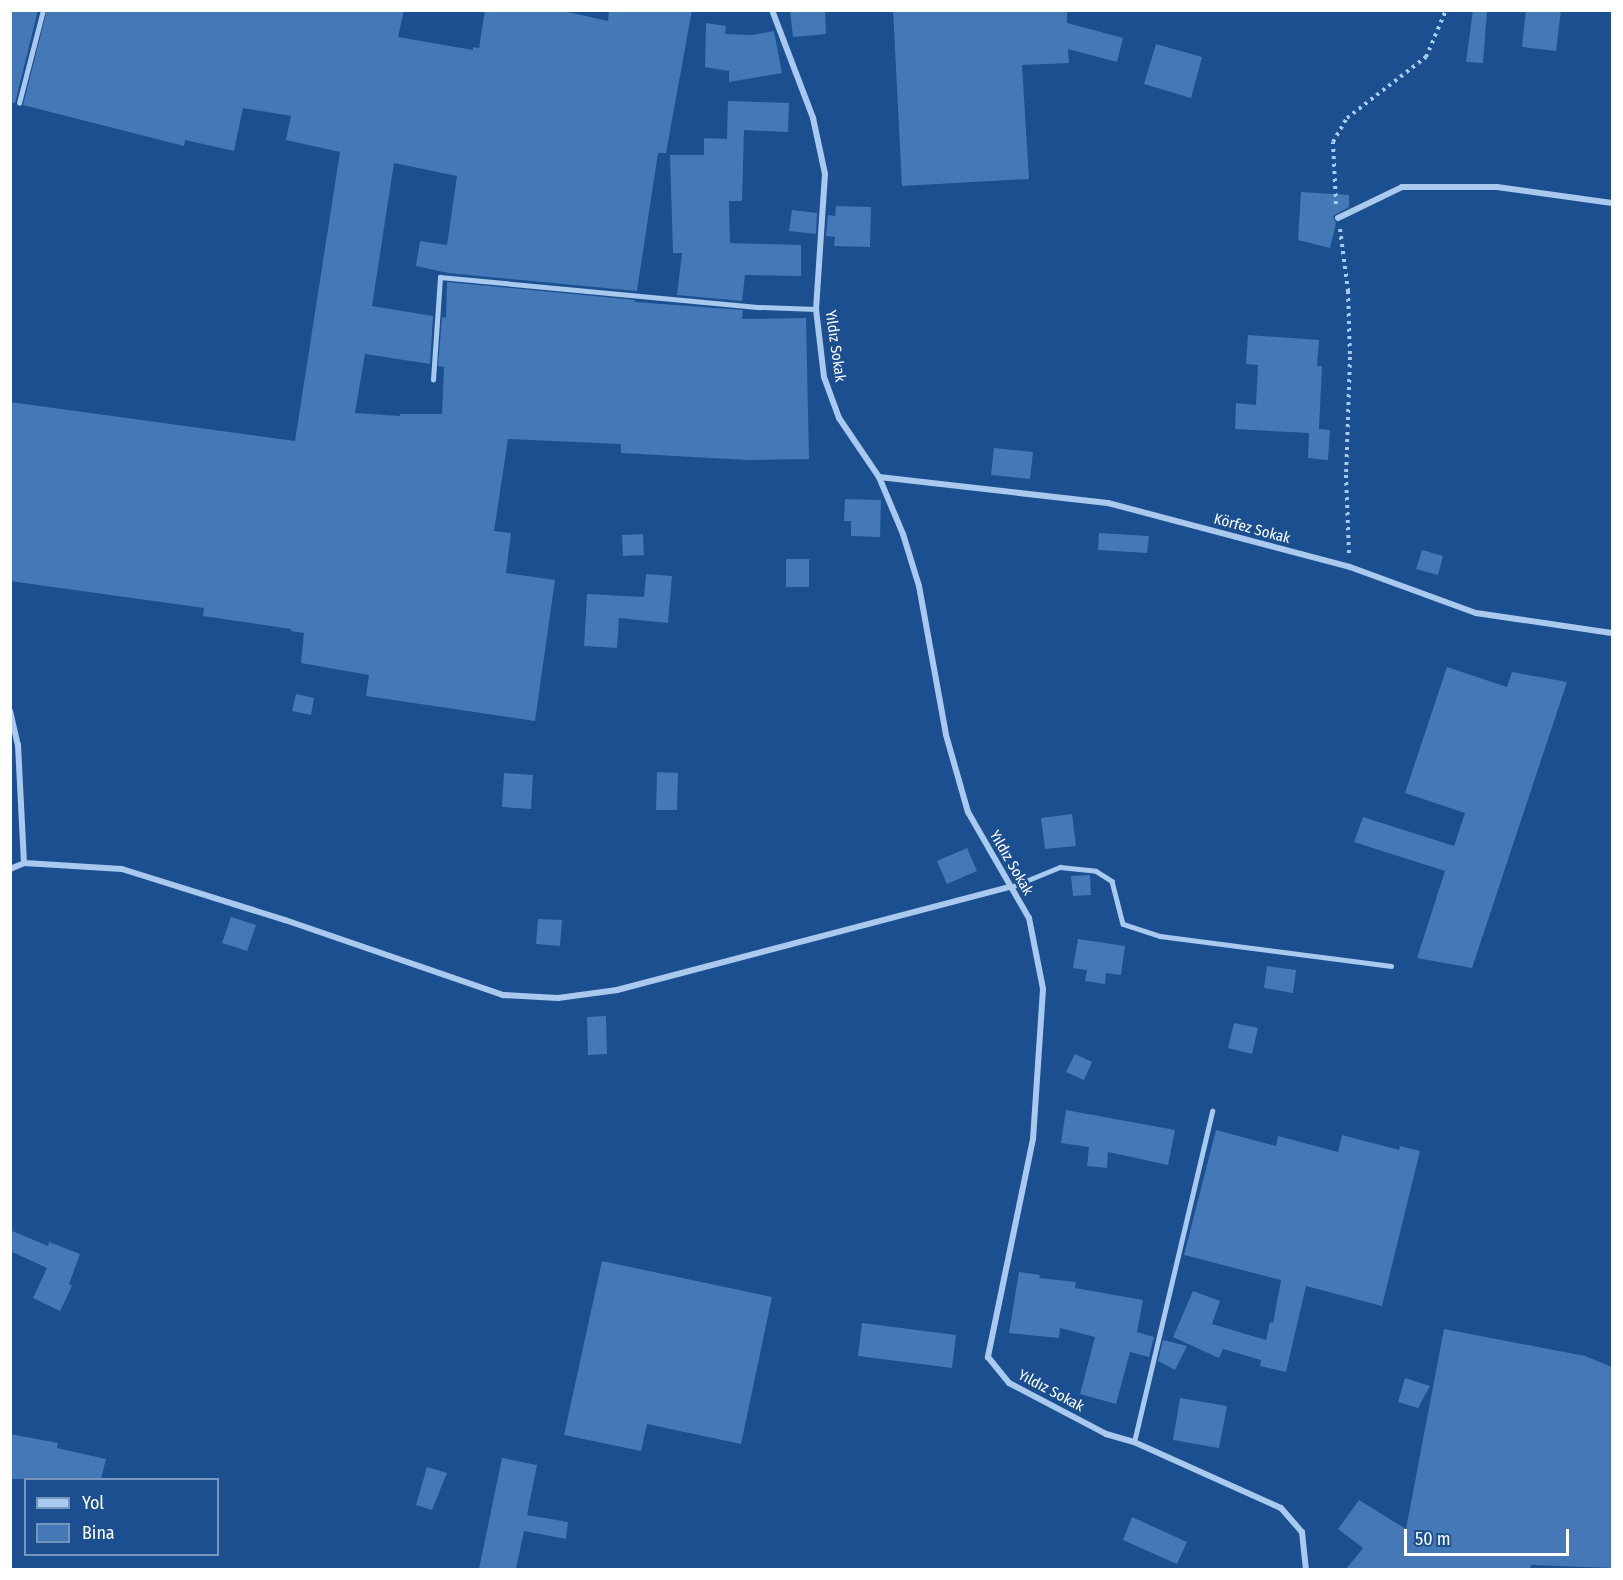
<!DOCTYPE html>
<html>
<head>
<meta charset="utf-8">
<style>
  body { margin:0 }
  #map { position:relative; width:1623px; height:1580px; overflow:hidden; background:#1b4f8f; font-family:"Fira Sans Condensed",sans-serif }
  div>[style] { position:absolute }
  .building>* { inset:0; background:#4478b7 }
  .path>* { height:4px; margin-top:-2px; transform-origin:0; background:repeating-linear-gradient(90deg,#a9c9ee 0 3px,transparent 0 7.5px) }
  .lane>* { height:4.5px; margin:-2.25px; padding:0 2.25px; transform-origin:2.25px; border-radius:2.25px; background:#a9c9ee }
  .street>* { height:6px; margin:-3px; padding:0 3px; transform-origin:3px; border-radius:3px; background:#a9c9ee }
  span { translate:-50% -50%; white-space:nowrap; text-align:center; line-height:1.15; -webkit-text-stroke:5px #1b4f8f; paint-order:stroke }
  .street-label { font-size:15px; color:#fff }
  .frame { position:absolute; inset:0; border:12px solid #fff; pointer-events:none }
  .legend { position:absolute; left:24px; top:1478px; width:195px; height:78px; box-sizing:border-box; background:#1b4f8f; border:2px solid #7695bc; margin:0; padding:8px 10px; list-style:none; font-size:18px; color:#fff }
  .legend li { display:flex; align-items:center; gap:12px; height:30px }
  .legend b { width:30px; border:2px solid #7695bc }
  .scale { position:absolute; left:1404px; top:1529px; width:165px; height:27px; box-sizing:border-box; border:3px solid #fff; border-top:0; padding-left:8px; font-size:18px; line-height:21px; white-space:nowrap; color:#fff; -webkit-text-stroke:4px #1b4f8f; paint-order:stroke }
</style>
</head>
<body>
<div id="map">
  <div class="building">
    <i style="clip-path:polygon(10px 10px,38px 10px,15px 103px,10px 102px)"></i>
    <i style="clip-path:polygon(47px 10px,404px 10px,398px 37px,473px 50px,473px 47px,479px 48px,485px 10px,559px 10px,608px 21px,609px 10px,692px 10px,666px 153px,658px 153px,637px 291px,448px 273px,416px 266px,420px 241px,447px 245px,457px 176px,394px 163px,372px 306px,433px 316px,430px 364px,365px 354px,355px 413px,400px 416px,400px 414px,442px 414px,444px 367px,438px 366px,442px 317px,446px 318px,447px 282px,635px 300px,635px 302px,743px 310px,742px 319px,806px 318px,809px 459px,748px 460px,621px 453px,621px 444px,508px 439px,494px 531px,511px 533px,506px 573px,555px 580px,535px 721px,366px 696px,369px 675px,301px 663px,304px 633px,291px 631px,291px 629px,203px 616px,204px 608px,10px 581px,10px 402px,295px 441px,340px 152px,286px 140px,291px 116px,243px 108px,234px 151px,185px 140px,184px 146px,23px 105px)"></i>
    <i style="clip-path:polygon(790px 10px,825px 10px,826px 34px,793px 37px)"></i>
    <i style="clip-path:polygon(893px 10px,1067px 10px,1067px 23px,1123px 38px,1117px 62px,1068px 49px,1069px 63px,1022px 65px,1029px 179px,902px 186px)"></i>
    <i style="clip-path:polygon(1473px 10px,1487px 11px,1483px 63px,1466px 62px)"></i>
    <i style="clip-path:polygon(1526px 10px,1561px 10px,1556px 51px,1522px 47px)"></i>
    <i style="clip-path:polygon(706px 23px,726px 26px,725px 34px,752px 35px,774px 31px,782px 73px,729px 82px,729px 71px,705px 67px)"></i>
    <i style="clip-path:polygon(1156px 44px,1202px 57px,1191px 98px,1144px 84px)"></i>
    <i style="clip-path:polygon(728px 101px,789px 103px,788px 132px,744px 130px,742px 201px,729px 201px,730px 243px,801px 245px,801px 276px,745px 275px,742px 301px,677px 295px,682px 253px,673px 253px,670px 155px,704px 155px,704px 138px,727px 139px)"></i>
    <i style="clip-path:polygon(1301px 192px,1349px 195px,1349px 207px,1333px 216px,1336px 223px,1330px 248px,1298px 240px)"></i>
    <i style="clip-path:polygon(836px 206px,871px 207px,870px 247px,834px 246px,835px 237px,826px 236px,828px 215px,835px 216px)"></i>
    <i style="clip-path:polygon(792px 210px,817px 213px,816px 234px,789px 231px)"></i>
    <i style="clip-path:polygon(1248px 335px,1319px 340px,1317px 366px,1322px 366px,1319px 429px,1330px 430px,1328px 460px,1308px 458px,1309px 433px,1235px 429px,1236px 403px,1256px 405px,1258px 365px,1246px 364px)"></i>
    <i style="clip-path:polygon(994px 448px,1033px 452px,1030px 479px,991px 475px)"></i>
    <i style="clip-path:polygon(845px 499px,881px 500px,880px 537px,851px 536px,851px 521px,844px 521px)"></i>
    <i style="clip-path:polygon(1099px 533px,1149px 536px,1147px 553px,1098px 550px)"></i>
    <i style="clip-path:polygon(643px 534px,644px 555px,623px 556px,622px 535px)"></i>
    <i style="clip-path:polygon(1422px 550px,1443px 556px,1438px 575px,1416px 569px)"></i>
    <i style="clip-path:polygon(786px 559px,809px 559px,809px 587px,786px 587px)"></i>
    <i style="clip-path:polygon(646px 574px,672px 576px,668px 623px,619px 618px,617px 648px,584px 646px,587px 594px,644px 597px)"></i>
    <i style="clip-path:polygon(1447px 667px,1507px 687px,1512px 672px,1567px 682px,1472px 968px,1417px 958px,1445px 871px,1354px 842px,1363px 817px,1454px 846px,1465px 813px,1405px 793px)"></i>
    <i style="clip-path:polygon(296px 694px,314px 698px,311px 715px,292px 711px)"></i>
    <i style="clip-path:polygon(657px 772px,678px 773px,677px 810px,656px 810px)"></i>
    <i style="clip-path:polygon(504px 773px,533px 775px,531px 809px,502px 807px)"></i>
    <i style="clip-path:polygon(1072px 814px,1076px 846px,1045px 849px,1041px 818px)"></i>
    <i style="clip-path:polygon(967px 848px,977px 871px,947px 884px,937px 861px)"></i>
    <i style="clip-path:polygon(1090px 875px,1091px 895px,1073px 896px,1071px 876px)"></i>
    <i style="clip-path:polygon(231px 917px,256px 925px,247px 951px,222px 943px)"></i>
    <i style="clip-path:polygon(538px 919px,562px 920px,560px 946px,536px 944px)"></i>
    <i style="clip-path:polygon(1078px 939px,1125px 946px,1121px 975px,1106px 973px,1105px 984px,1085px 981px,1087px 970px,1073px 968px)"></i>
    <i style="clip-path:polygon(1267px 966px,1296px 970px,1293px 993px,1264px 988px)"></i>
    <i style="clip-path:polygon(606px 1016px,607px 1054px,588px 1055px,587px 1017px)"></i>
    <i style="clip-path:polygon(1234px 1023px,1258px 1028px,1252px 1054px,1228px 1048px)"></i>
    <i style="clip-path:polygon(1075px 1054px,1092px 1062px,1084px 1080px,1066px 1072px)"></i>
    <i style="clip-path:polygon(1066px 1110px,1175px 1130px,1168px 1165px,1108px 1152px,1107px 1168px,1087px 1166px,1089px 1147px,1061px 1143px)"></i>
    <i style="clip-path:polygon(1216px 1130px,1276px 1146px,1278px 1136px,1338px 1152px,1342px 1135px,1399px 1150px,1400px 1146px,1420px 1151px,1382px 1306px,1306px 1286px,1286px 1372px,1260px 1366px,1261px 1360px,1223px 1349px,1219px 1358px,1173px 1337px,1193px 1291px,1220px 1301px,1212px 1324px,1266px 1340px,1270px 1322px,1273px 1323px,1281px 1280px,1184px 1255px)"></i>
    <i style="clip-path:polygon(10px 1230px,48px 1246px,49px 1242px,80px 1254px,69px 1284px,72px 1286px,60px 1311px,33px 1298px,47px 1268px,10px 1251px)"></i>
    <i style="clip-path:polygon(602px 1261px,772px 1297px,741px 1444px,647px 1424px,641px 1451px,564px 1435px)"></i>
    <i style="clip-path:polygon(1019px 1272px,1040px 1275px,1039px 1278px,1076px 1282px,1075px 1288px,1143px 1300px,1137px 1332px,1154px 1337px,1149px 1357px,1130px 1352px,1116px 1404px,1080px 1394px,1095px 1337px,1060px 1328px,1059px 1338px,1009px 1333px)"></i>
    <i style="clip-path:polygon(862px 1323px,956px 1335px,952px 1368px,858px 1356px)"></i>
    <i style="clip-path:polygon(1444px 1329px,1585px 1356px,1612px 1367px,1612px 1568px,1531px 1565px,1530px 1569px,1346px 1569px,1363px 1548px,1338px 1529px,1359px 1500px,1406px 1529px)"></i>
    <i style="clip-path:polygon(1163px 1340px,1187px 1346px,1175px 1370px,1158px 1361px)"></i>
    <i style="clip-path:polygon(1405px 1378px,1430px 1386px,1418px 1408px,1398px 1402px)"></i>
    <i style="clip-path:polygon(1180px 1398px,1227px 1406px,1219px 1448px,1173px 1440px)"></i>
    <i style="clip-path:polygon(10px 1434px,58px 1443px,57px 1448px,106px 1459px,101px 1479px,10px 1479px)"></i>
    <i style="clip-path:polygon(502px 1458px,537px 1465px,527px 1515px,568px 1522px,566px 1539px,524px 1531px,516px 1569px,479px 1569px)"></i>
    <i style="clip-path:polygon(427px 1467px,447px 1473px,432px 1510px,416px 1505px)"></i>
    <i style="clip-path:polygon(1132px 1517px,1187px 1542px,1177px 1564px,1123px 1540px)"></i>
  </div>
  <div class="path">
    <i style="left:1336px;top:204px;width:62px;rotate:-92.8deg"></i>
    <i style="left:1333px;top:142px;width:28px;rotate:-60deg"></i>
    <i style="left:1347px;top:118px;width:100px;rotate:-37.7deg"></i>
    <i style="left:1426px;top:57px;width:51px;rotate:-66.9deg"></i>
    <i style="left:1340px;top:229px;width:63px;rotate:82.6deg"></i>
    <i style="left:1348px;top:291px;width:66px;rotate:88.3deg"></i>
    <i style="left:1350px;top:357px;width:118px;rotate:91.9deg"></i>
    <i style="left:1346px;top:475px;width:79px;rotate:87.8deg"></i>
  </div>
  <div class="lane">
    <i style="left:19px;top:103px;width:96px;rotate:-75.5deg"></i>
    <i style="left:433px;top:380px;width:103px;rotate:-86.1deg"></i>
    <i style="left:440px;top:277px;width:321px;rotate:5.4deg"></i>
    <i style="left:760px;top:307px;width:56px;rotate:2deg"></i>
    <i style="left:1011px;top:887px;width:53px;rotate:-22.2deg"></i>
    <i style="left:1060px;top:867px;width:36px;rotate:6deg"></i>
    <i style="left:1096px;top:871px;width:19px;rotate:32deg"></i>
    <i style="left:1112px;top:881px;width:44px;rotate:75.7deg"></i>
    <i style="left:1123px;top:924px;width:39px;rotate:18deg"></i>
    <i style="left:1160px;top:936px;width:233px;rotate:7.4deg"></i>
    <i style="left:1134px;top:1442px;width:340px;rotate:-76.7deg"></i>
  </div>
  <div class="street">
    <i style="left:772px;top:10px;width:116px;rotate:69.2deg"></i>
    <i style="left:813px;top:118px;width:57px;rotate:77.9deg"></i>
    <i style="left:825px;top:174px;width:135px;rotate:93.8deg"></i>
    <i style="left:816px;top:309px;width:68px;rotate:83.3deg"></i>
    <i style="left:824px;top:377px;width:44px;rotate:69.9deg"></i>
    <i style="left:839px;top:418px;width:71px;rotate:55.9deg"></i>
    <i style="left:879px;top:477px;width:62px;rotate:67.2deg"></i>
    <i style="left:903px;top:534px;width:54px;rotate:72.9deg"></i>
    <i style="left:919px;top:586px;width:151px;rotate:79.7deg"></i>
    <i style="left:946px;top:735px;width:80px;rotate:74.1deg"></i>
    <i style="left:968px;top:812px;width:122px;rotate:60.1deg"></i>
    <i style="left:1029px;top:918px;width:72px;rotate:78.8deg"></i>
    <i style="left:1043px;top:989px;width:150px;rotate:93.8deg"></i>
    <i style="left:1033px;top:1139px;width:223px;rotate:101.7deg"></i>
    <i style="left:988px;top:1357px;width:33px;rotate:51deg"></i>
    <i style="left:1009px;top:1383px;width:110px;rotate:27.7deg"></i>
    <i style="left:1106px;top:1434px;width:29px;rotate:16deg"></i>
    <i style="left:1134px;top:1442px;width:161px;rotate:24.2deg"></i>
    <i style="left:1281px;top:1508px;width:32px;rotate:49deg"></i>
    <i style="left:1302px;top:1532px;width:38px;rotate:84deg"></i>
    <i style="left:1338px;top:218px;width:71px;rotate:-25.8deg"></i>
    <i style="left:1402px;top:187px;width:95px"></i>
    <i style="left:1497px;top:187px;width:116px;rotate:7.9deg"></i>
    <i style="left:879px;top:477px;width:230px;rotate:6.5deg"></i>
    <i style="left:1108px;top:503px;width:250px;rotate:14.8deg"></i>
    <i style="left:1350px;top:567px;width:134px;rotate:20.1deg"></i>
    <i style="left:1476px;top:613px;width:137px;rotate:8.4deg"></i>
    <i style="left:10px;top:711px;width:35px;rotate:77deg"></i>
    <i style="left:18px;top:745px;width:118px;rotate:87.1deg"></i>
    <i style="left:10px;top:869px;width:15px;rotate:-23deg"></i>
    <i style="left:24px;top:863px;width:98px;rotate:3.5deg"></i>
    <i style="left:122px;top:869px;width:171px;rotate:17.4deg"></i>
    <i style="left:285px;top:920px;width:231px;rotate:19deg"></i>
    <i style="left:503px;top:995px;width:55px;rotate:3.1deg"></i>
    <i style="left:558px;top:998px;width:60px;rotate:-7.7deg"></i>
    <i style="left:617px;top:990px;width:407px;rotate:-14.7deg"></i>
  </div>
  <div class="street-label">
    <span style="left:835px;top:346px;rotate:82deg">Yıldız Sokak</span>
    <span style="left:1252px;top:529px;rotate:15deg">Körfez Sokak</span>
    <span style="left:1011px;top:863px;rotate:60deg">Yıldız Sokak</span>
    <span style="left:1051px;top:1391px;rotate:28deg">Yıldız Sokak</span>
  </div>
  <div class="frame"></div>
  <ul class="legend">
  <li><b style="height:8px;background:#a9c9ee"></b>Yol</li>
  <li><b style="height:16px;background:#4478b7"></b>Bina</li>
  </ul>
  <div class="scale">50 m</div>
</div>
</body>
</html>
